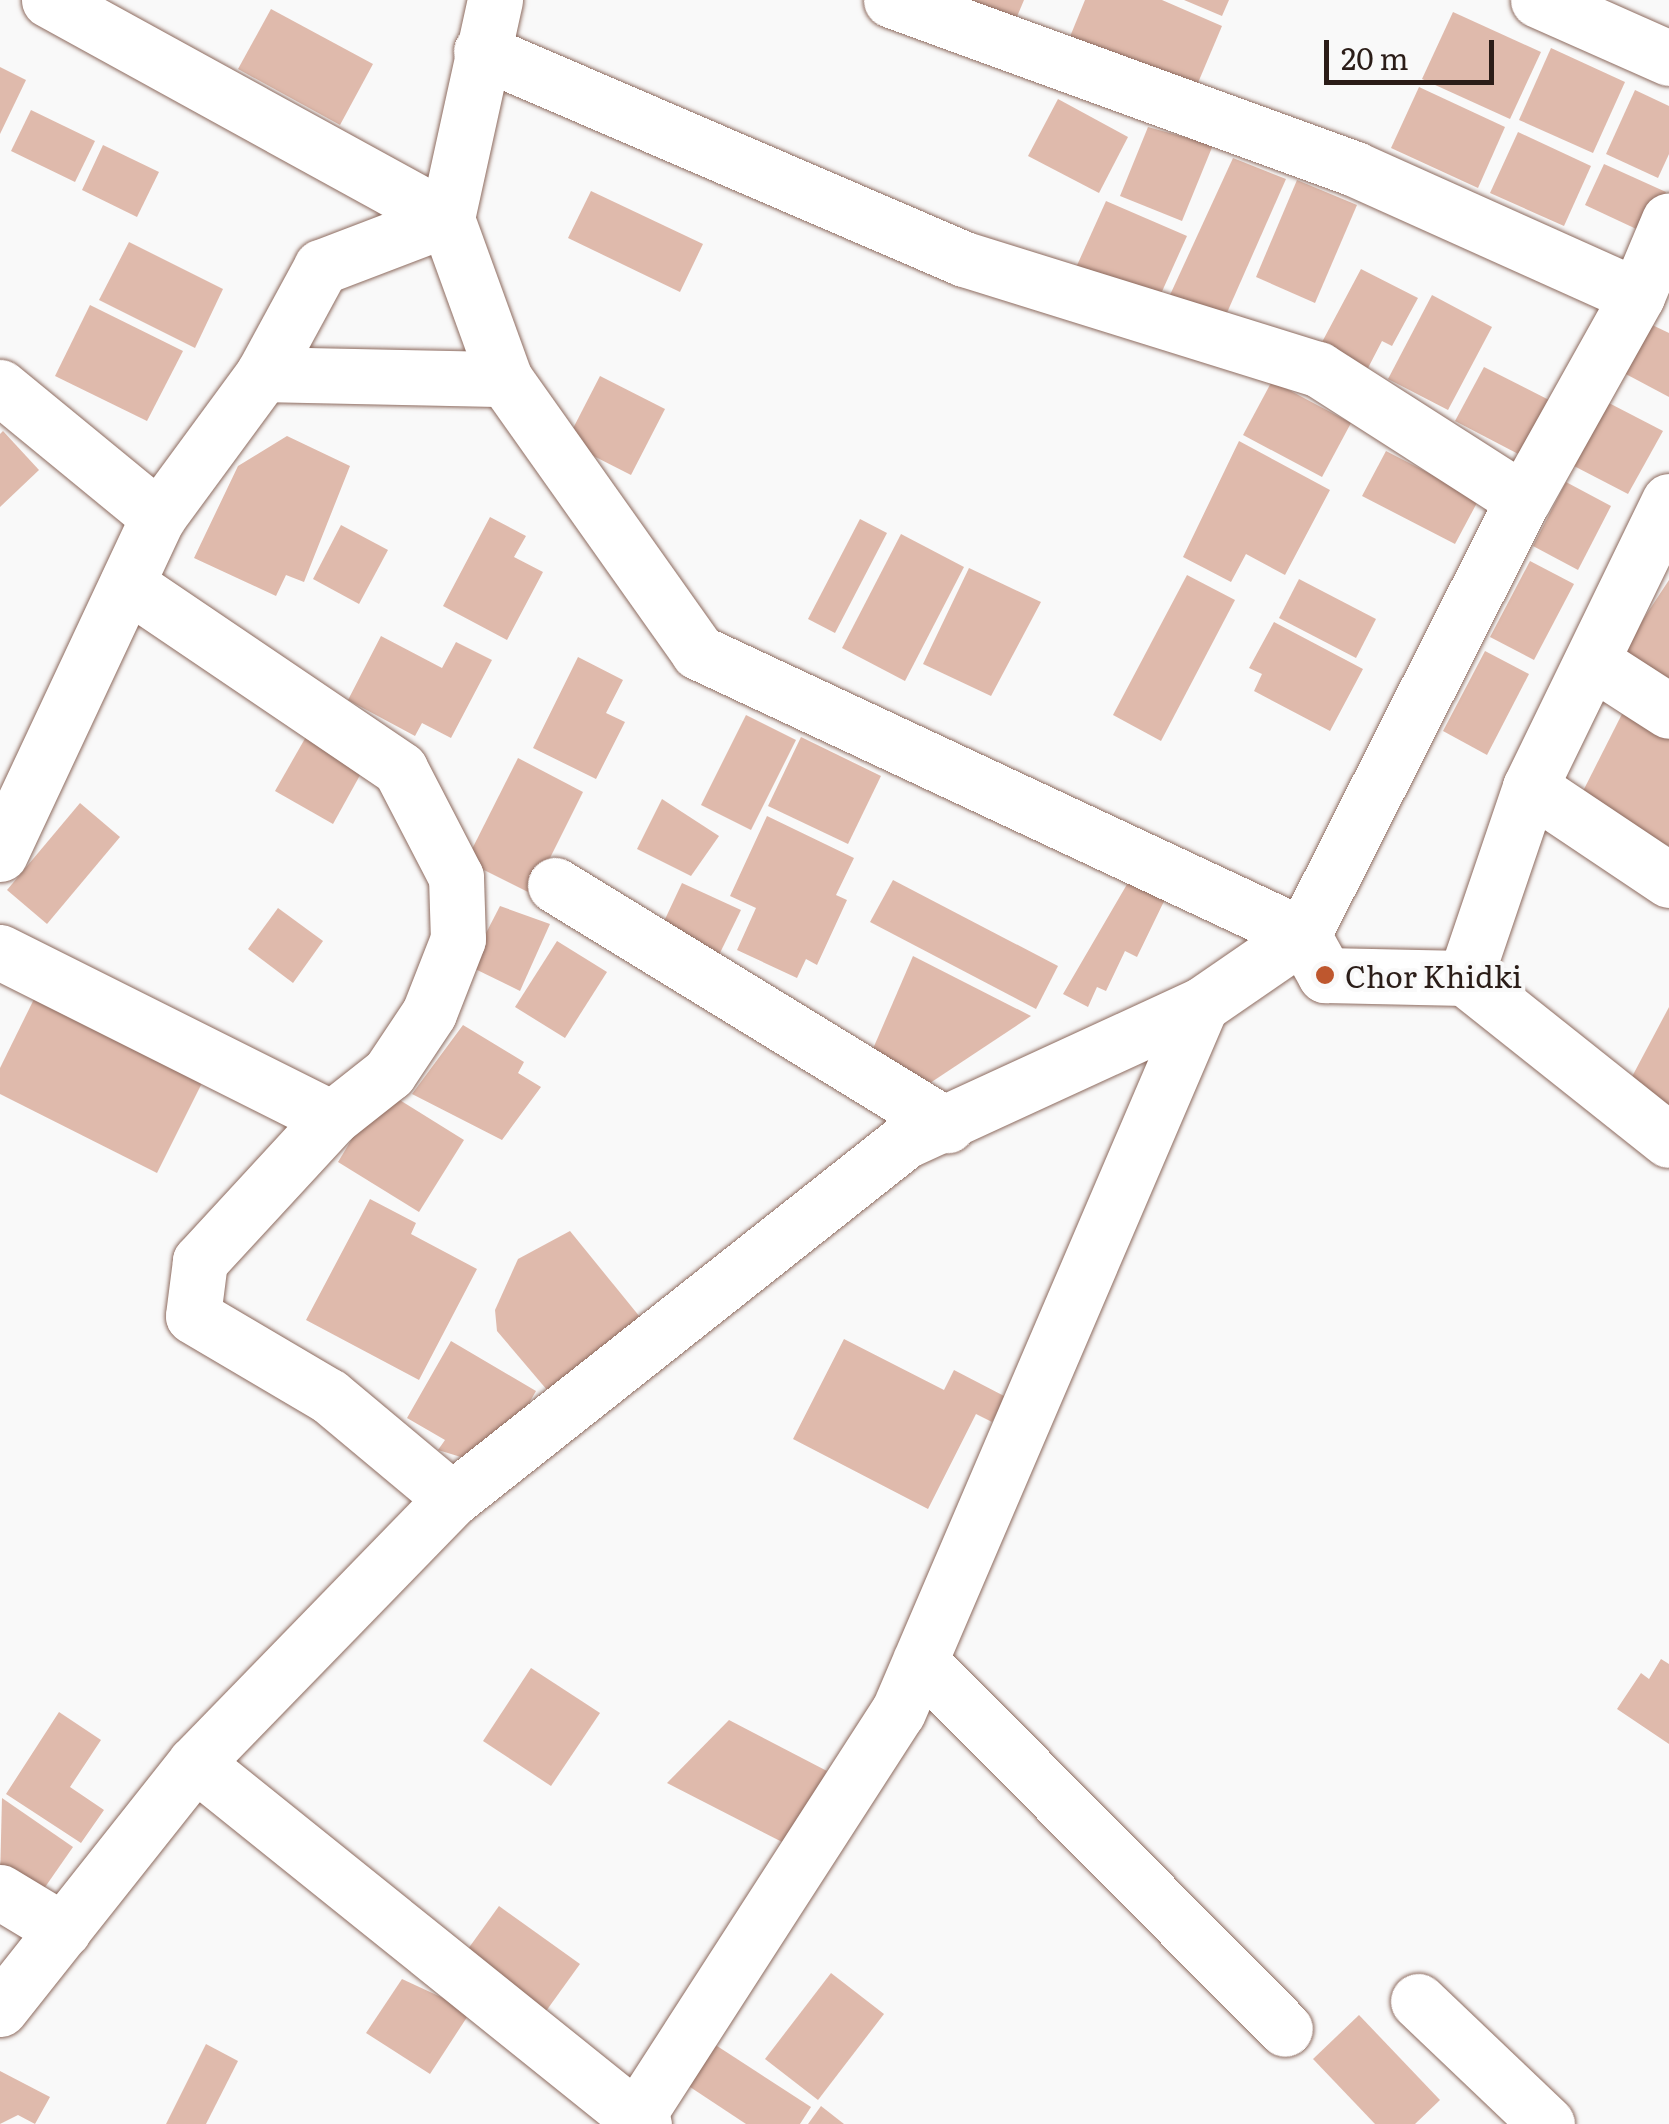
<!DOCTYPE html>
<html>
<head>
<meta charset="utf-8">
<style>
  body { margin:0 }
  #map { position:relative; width:1669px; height:2124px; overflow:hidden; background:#f9f9f9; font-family:Literata,serif }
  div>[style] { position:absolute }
  .building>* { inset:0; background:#dfbaac }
  .roads { filter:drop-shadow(0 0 2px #8d6b5f) drop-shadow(0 0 2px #8d6b5f) }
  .minor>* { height:55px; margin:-27.5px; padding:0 27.5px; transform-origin:27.5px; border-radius:27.5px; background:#fff }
  .dots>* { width:28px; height:28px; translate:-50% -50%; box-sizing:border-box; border:5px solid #f9f9f9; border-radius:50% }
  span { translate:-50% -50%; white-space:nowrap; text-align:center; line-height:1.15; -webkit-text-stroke:8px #f9f9f9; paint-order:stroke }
  .poi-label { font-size:30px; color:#2b1d18 }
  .left { translate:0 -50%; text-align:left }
  .scale { position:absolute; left:1324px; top:40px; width:170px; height:45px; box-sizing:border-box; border:5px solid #2b1d18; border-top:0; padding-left:12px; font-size:30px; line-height:35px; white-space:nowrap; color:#2b1d18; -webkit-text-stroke:8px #f9f9f9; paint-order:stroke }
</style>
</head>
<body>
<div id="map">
  <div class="building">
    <i style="clip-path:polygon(938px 0,1024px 0,1011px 31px)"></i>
    <i style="clip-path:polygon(1085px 0,1162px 0,1222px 26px,1192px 97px,1067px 44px)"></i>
    <i style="clip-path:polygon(1184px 0,1229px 0,1222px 16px)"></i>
    <i style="clip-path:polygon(271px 9px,373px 64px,340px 125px,238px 69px)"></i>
    <i style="clip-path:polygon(1453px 12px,1541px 52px,1510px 119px,1422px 79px)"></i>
    <i style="clip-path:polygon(1551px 48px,1625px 82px,1593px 153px,1519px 120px)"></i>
    <i style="clip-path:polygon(0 67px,26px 80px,0 134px)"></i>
    <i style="clip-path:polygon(1419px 87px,1505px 127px,1478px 188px,1391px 148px)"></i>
    <i style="clip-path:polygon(1635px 90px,1669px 106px,1669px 154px,1658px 178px,1606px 154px)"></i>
    <i style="clip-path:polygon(1058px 99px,1128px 137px,1099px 193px,1028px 156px)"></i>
    <i style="clip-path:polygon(31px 110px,95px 141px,75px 182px,11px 151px)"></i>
    <i style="clip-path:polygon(1148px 127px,1213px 145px,1182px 221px,1120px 196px)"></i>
    <i style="clip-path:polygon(1518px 132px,1591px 166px,1564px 226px,1490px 193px)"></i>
    <i style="clip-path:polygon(103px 145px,159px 172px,137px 217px,82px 190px)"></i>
    <i style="clip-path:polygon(1233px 158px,1286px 179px,1222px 324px,1164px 308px)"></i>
    <i style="clip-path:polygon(1604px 164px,1666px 192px,1647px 234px,1585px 205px)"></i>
    <i style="clip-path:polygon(1297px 180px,1357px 205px,1315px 303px,1256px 277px)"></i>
    <i style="clip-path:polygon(591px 191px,703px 244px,680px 292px,568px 238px)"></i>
    <i style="clip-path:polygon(1106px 201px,1187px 236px,1155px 307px,1074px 272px)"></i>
    <i style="clip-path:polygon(129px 242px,223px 289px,195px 348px,99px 300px)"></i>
    <i style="clip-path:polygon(1361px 269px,1418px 298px,1392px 346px,1382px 341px,1368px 368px,1321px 344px)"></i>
    <i style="clip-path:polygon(1432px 295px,1492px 327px,1448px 410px,1388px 379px)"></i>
    <i style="clip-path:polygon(90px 305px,183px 351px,147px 421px,55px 376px)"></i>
    <i style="clip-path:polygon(1648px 323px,1669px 333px,1669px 397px,1622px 372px)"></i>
    <i style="clip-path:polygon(1484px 367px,1553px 402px,1524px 457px,1455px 421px)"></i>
    <i style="clip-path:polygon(600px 376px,665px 409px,631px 475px,566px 442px)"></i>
    <i style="clip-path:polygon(1272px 381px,1351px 423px,1322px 477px,1243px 435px)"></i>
    <i style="clip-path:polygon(1607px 402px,1663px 431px,1628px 494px,1574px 466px)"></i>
    <i style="clip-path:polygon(3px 431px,39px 470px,0 507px,0 434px)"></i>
    <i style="clip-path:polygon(287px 436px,350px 466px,304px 582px,286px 575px,276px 596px,194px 558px,238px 466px)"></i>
    <i style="clip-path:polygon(1239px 441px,1330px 490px,1285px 575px,1246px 554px,1231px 582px,1183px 557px)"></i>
    <i style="clip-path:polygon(1386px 451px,1479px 499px,1455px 544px,1362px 496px)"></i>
    <i style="clip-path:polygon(1566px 482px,1611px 506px,1578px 570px,1533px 546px)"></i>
    <i style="clip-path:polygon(490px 517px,526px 536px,514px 557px,543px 572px,507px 640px,443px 606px)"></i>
    <i style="clip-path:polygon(860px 519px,887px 533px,835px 633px,808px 619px)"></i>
    <i style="clip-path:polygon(341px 525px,388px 550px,359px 604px,313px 579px)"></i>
    <i style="clip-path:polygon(901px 534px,964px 567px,905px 681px,842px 648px)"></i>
    <i style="clip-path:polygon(1530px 561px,1574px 584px,1534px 660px,1490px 637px)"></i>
    <i style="clip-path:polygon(969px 568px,1041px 602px,991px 696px,923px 664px)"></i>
    <i style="clip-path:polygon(1187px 575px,1235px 600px,1161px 741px,1113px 715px)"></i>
    <i style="clip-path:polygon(1299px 579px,1376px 619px,1356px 658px,1279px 618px)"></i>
    <i style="clip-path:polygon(1669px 580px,1669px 684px,1621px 653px)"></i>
    <i style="clip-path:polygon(1274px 622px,1363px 669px,1330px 731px,1254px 691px,1262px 674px,1249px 668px)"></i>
    <i style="clip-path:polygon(381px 636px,442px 668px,456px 642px,492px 660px,451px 738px,422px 723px,415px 736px,348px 700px)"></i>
    <i style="clip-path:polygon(1485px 651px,1529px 674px,1487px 755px,1443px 731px)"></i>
    <i style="clip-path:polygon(578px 657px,623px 680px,606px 713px,625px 722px,596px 779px,533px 748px)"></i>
    <i style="clip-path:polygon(1622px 714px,1669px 737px,1669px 846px,1578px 801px)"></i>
    <i style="clip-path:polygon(746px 715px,796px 740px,751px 830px,701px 805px)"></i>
    <i style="clip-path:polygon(307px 735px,364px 768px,333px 824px,275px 791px)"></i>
    <i style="clip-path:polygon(801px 737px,881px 776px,848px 844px,768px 806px)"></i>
    <i style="clip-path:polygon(518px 758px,583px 792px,532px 894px,466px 861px)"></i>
    <i style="clip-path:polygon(662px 799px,719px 836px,691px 876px,637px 849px)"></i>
    <i style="clip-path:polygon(80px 803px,120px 837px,47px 924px,7px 890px)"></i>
    <i style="clip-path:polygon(767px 816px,854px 858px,836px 895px,847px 900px,817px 965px,806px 959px,797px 978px,737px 950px,756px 908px,730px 896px)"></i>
    <i style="clip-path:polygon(1133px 874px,1169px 891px,1137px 957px,1125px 951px,1106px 991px,1097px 987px,1088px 1007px,1063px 994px)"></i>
    <i style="clip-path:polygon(893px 880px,1058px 966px,1036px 1009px,870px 922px)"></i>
    <i style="clip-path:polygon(682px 883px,741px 910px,717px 959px,659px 932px)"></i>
    <i style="clip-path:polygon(500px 906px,550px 924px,520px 991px,469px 966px)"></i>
    <i style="clip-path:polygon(278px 908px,323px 941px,293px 983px,248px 949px)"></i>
    <i style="clip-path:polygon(557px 941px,607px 972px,565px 1038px,515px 1007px)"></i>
    <i style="clip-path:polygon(913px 956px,1031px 1016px,921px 1089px,869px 1058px)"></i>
    <i style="clip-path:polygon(36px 995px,204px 1079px,157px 1173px,0 1094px,0 1068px)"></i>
    <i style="clip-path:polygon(1669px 1007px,1669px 1110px,1626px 1088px)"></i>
    <i style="clip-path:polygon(463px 1025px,524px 1062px,518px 1073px,541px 1087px,502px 1140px,412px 1094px)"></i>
    <i style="clip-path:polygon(382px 1089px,464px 1140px,419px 1212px,338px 1162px)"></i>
    <i style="clip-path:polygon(370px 1199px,416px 1223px,411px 1234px,477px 1269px,419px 1380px,306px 1320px)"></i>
    <i style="clip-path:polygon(570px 1231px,644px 1322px,553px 1397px,497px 1331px,495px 1310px,518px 1259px)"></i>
    <i style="clip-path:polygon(844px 1339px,944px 1390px,954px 1370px,1006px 1397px,992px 1422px,976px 1414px,928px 1509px,793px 1439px)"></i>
    <i style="clip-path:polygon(451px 1341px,536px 1391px,516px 1426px,474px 1461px,438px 1450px,445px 1440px,407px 1418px)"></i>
    <i style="clip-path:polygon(1661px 1659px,1669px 1664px,1669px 1744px,1617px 1709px,1641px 1673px,1649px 1679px)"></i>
    <i style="clip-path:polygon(531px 1668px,600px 1713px,551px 1786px,483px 1741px)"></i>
    <i style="clip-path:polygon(59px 1712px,101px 1740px,70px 1787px,104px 1810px,81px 1843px,6px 1794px)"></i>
    <i style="clip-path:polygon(729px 1720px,827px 1771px,788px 1845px,667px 1783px)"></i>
    <i style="clip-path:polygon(2px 1798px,73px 1847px,34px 1903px,0 1879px)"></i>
    <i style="clip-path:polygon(499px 1906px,580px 1964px,536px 2025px,455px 1967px)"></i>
    <i style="clip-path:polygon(831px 1973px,884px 2014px,818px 2100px,765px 2059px)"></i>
    <i style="clip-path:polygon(402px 1979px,471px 2011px,430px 2074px,366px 2033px)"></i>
    <i style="clip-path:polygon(1359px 2015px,1440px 2100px,1415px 2124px,1375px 2124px,1313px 2059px)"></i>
    <i style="clip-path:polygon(206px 2044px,238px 2061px,206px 2124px,166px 2124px)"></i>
    <i style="clip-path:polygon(714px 2044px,811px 2107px,800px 2124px,746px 2124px,687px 2085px)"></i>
    <i style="clip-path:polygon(0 2071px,50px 2097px,35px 2124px,18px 2115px,0 2124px)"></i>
    <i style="clip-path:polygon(821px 2106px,844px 2124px,808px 2124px)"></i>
  </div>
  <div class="roads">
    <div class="minor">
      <i style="left:49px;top:0;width:454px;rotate:28.8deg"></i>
      <i style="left:495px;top:0;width:224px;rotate:102.4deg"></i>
      <i style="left:447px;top:219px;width:170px;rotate:70.1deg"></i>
      <i style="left:505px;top:379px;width:334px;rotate:54.7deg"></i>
      <i style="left:698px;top:652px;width:668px;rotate:25.07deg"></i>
      <i style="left:1303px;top:935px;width:46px;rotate:61.2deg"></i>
      <i style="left:1325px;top:975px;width:140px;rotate:1.2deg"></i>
      <i style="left:1465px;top:978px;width:260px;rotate:38.5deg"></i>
      <i style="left:891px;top:0;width:494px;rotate:20deg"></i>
      <i style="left:1355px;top:169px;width:309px;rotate:24.2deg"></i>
      <i style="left:1538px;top:0;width:143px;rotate:23.9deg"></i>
      <i style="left:481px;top:51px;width:526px;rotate:23.3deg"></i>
      <i style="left:964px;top:259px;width:371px;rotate:17.3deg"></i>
      <i style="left:1318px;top:369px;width:243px;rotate:32.6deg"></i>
      <i style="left:263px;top:374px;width:242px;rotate:1.2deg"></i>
      <i style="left:0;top:387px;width:205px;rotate:39.4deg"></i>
      <i style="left:127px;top:584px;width:330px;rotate:34.1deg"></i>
      <i style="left:400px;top:769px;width:122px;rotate:62.6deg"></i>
      <i style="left:456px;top:877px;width:62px;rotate:88.2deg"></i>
      <i style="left:458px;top:939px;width:79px;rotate:111.4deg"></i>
      <i style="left:429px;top:1013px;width:72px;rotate:123.7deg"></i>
      <i style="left:389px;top:1073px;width:73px;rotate:141.7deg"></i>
      <i style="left:1593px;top:662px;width:90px;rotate:32.8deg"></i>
      <i style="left:1530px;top:787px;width:167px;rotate:33.8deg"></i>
      <i style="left:0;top:854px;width:372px;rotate:-64.9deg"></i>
      <i style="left:158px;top:517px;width:177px;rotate:-53.7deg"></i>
      <i style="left:263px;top:374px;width:122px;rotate:-61.5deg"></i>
      <i style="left:321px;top:267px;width:135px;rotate:-20.9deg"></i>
      <i style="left:555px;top:885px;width:460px;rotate:31.5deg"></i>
      <i style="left:0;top:952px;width:371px;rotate:26.6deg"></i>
      <i style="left:332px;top:1118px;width:195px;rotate:132.7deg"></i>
      <i style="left:200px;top:1261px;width:55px;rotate:97.3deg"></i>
      <i style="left:193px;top:1316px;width:158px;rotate:30.5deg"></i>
      <i style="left:329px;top:1396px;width:160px;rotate:39.9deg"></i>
      <i style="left:1465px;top:978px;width:202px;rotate:-71.2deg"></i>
      <i style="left:1530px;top:787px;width:318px;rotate:-64.1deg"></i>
      <i style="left:920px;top:1661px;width:518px;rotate:45.23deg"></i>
      <i style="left:195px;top:1763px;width:576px;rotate:38.8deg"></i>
      <i style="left:0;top:1892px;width:74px;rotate:31.1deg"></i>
      <i style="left:1418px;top:2001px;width:178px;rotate:43.6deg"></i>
      <i style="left:0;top:2009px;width:314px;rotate:-51.6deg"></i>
      <i style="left:195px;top:1763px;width:368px;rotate:-45.8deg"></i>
      <i style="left:452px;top:1499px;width:577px;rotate:-38.32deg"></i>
      <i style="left:905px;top:1141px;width:326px;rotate:-24.7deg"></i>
      <i style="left:632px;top:2124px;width:490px;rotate:-57.2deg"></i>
      <i style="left:898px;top:1712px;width:769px;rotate:-66.8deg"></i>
      <i style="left:1201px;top:1005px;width:124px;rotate:-34.5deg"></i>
      <i style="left:1303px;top:935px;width:487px;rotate:-63.2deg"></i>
      <i style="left:1523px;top:500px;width:234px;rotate:-60.8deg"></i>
      <i style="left:1637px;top:296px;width:82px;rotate:-67.2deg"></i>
    </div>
  </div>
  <div class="dots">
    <i style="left:1325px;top:975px;background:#be572e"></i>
  </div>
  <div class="poi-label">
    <span class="left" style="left:1345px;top:975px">Chor Khidki</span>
  </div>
  <div class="scale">20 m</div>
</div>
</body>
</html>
